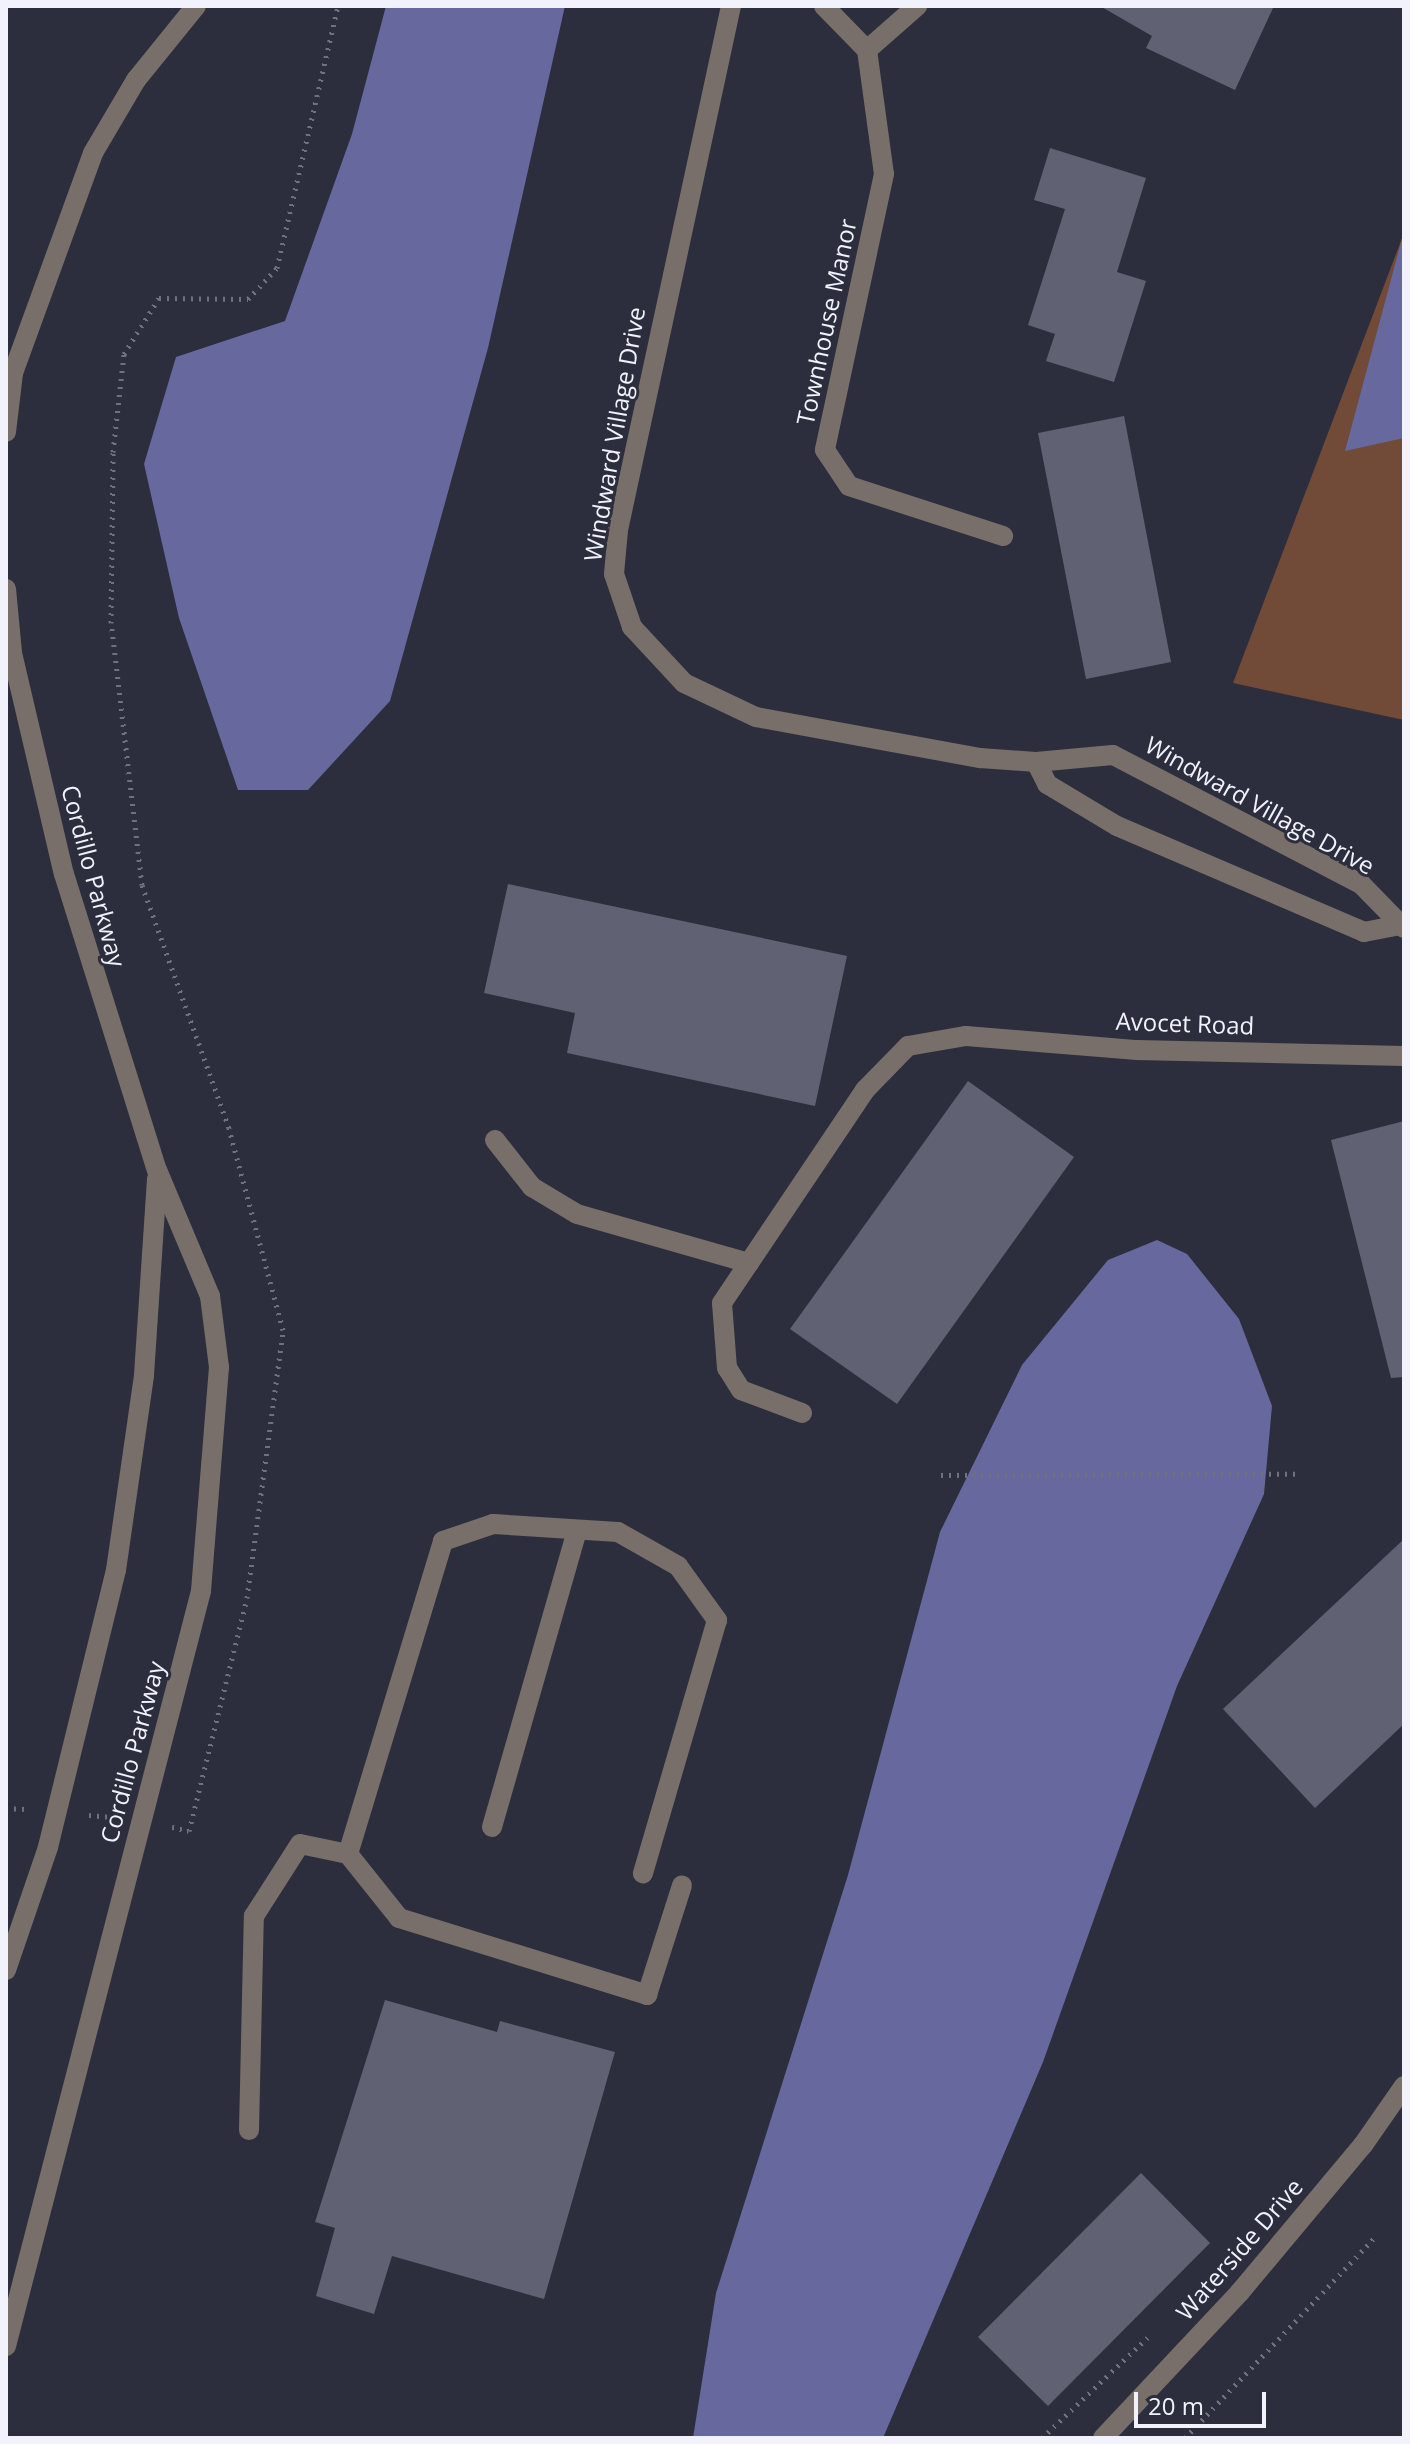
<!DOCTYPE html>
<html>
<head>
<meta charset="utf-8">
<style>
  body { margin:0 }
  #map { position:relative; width:1410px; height:2444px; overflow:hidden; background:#2d2e3d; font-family:"Open Sans",sans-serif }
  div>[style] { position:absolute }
  .green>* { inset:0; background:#714a38 }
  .water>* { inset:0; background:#66689e }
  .building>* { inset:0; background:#606173 }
  .path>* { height:5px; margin-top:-2.5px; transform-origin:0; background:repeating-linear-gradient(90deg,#70717e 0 2px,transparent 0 8px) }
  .minor>* { height:20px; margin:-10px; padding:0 10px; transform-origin:10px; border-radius:10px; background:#786f6b }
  span { translate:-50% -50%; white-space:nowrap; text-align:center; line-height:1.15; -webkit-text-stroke:6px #2d2e3d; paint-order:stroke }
  .street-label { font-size:24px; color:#f1f2fc }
  .frame { position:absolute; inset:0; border:8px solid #f1f2fc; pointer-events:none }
  .scale { position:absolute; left:1134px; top:2392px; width:132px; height:36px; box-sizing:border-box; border:4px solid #f1f2fc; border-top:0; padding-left:10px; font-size:24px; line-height:28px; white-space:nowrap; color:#f1f2fc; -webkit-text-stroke:6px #2d2e3d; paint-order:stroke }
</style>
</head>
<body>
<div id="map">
  <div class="green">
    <i style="clip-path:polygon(1404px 233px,1404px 720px,1233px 683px)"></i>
  </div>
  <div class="water">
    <i style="clip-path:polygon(386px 6px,565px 6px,488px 348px,390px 701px,308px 790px,238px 790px,179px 618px,144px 464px,176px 357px,285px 321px,352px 134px)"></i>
    <i style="clip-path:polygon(1404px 231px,1404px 438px,1345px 451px)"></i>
    <i style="clip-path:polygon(1157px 1240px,1187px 1254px,1239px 1319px,1272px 1406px,1264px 1494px,1177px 1686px,1043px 2062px,883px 2438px,693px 2438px,716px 2293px,848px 1875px,940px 1532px,1022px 1365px,1108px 1260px)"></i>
  </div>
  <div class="building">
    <i style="clip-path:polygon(1100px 6px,1274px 6px,1235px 90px,1146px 48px,1152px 36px)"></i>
    <i style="clip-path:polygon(1050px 148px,1146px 178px,1117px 272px,1146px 281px,1114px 382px,1046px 361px,1055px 334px,1028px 325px,1065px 209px,1034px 200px)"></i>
    <i style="clip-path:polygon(1124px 416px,1171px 662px,1086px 679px,1038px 433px)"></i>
    <i style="clip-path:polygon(508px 884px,847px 956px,815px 1106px,567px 1053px,575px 1013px,484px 993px)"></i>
    <i style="clip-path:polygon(968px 1081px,1074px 1157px,897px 1404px,790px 1329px)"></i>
    <i style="clip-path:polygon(1404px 1121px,1404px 1377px,1391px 1378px,1331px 1140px)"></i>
    <i style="clip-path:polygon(1404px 1539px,1404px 1724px,1315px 1808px,1223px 1709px)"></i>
    <i style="clip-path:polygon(385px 2000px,497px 2032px,500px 2021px,615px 2052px,544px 2299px,392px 2256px,374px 2314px,316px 2296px,335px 2228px,315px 2222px)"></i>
    <i style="clip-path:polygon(1141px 2173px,1210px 2243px,1048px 2406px,978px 2337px)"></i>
  </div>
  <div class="path">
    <i style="left:941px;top:1475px;width:354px;rotate:-0.2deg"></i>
    <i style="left:6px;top:1808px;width:18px;rotate:3deg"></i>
    <i style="left:89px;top:1815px;width:22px;rotate:5deg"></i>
    <i style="left:172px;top:1827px;width:17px;rotate:13deg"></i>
    <i style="left:189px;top:1831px;width:240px;rotate:-76deg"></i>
    <i style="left:247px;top:1598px;width:270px;rotate:-82.3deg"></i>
    <i style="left:283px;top:1330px;width:209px;rotate:-105deg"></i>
    <i style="left:229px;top:1128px;width:258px;rotate:-109.7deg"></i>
    <i style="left:142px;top:885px;width:264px;rotate:-96.7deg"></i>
    <i style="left:111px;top:623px;width:171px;rotate:-89.3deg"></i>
    <i style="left:113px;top:452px;width:99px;rotate:-83.6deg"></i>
    <i style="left:124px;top:354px;width:66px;rotate:-58deg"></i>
    <i style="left:159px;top:298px;width:89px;rotate:0.6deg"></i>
    <i style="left:248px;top:299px;width:42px;rotate:-46.9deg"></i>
    <i style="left:277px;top:268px;width:269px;rotate:-76.9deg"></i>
    <i style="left:1042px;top:2438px;width:148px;rotate:-43.6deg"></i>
    <i style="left:1185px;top:2438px;width:277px;rotate:-46.6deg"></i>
  </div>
  <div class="minor">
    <i style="left:731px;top:6px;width:536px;rotate:102.17deg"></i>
    <i style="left:618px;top:530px;width:44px;rotate:95.2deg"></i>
    <i style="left:614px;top:574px;width:56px;rotate:71.2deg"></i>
    <i style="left:632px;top:627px;width:76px;rotate:47.1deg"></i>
    <i style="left:684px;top:683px;width:80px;rotate:25.3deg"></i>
    <i style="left:756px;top:717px;width:228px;rotate:10.4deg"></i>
    <i style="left:980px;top:758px;width:56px;rotate:4.1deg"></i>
    <i style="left:1036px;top:762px;width:77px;rotate:-5.2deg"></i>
    <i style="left:1113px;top:755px;width:280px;rotate:27.5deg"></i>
    <i style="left:1361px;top:884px;width:62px;rotate:45.7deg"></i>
    <i style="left:824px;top:6px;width:62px;rotate:45.7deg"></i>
    <i style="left:867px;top:50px;width:125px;rotate:82.2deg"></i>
    <i style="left:884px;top:174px;width:282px;rotate:102.1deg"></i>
    <i style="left:825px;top:450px;width:43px;rotate:56.3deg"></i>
    <i style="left:849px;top:486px;width:162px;rotate:18deg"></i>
    <i style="left:867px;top:50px;width:67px;rotate:-41.3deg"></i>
    <i style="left:6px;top:432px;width:59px;rotate:-83.2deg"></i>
    <i style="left:13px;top:373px;width:234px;rotate:-70deg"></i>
    <i style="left:93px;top:153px;width:85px;rotate:-59.5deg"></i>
    <i style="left:136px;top:80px;width:95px;rotate:-51deg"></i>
    <i style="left:6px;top:589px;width:64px;rotate:84.6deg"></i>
    <i style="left:12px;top:653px;width:227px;rotate:76.8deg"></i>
    <i style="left:64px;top:874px;width:310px;rotate:72.6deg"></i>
    <i style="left:157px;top:1170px;width:137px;rotate:67.2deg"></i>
    <i style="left:210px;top:1296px;width:72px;rotate:82.8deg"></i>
    <i style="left:219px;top:1367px;width:225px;rotate:94.6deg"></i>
    <i style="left:201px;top:1591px;width:780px;rotate:104.48deg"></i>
    <i style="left:1036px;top:762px;width:25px;rotate:63deg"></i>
    <i style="left:1047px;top:784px;width:82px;rotate:31deg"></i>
    <i style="left:1117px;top:826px;width:269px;rotate:23.2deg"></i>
    <i style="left:1364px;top:932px;width:36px;rotate:-11deg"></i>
    <i style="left:495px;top:1140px;width:60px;rotate:51.8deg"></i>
    <i style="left:532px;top:1187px;width:52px;rotate:31deg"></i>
    <i style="left:577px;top:1214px;width:179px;rotate:15.9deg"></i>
    <i style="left:802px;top:1413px;width:65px;rotate:-159.3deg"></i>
    <i style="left:741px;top:1390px;width:26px;rotate:-122deg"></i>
    <i style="left:727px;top:1368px;width:65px;rotate:-94.4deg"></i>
    <i style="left:722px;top:1303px;width:257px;rotate:-56.1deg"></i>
    <i style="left:865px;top:1090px;width:62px;rotate:-45.7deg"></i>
    <i style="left:908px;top:1046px;width:59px;rotate:-9.8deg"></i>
    <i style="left:966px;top:1036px;width:172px;rotate:4.7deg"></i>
    <i style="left:1137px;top:1050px;width:267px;rotate:1.3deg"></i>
    <i style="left:492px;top:1827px;width:309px;rotate:-74deg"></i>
    <i style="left:348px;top:1854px;width:327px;rotate:-73.1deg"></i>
    <i style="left:443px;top:1541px;width:53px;rotate:-18.8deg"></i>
    <i style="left:493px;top:1524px;width:125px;rotate:3.7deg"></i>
    <i style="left:618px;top:1532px;width:69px;rotate:29.5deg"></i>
    <i style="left:678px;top:1566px;width:67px;rotate:54.2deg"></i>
    <i style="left:717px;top:1620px;width:264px;rotate:106.3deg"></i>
    <i style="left:6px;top:1970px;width:130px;rotate:-71.1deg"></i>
    <i style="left:48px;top:1847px;width:285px;rotate:-76.2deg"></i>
    <i style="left:116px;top:1570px;width:197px;rotate:-81.8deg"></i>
    <i style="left:144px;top:1375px;width:197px;rotate:-86.2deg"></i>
    <i style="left:249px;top:2130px;width:214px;rotate:-88.7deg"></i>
    <i style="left:254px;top:1916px;width:85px;rotate:-57.4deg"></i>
    <i style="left:300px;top:1844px;width:49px;rotate:11.8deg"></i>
    <i style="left:348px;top:1854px;width:82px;rotate:51.4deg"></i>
    <i style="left:399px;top:1918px;width:260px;rotate:17.2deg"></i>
    <i style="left:647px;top:1995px;width:115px;rotate:-72.3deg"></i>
    <i style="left:1103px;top:2438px;width:200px;rotate:-46.8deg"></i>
    <i style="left:1240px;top:2292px;width:192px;rotate:-50.1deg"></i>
    <i style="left:1363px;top:2145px;width:72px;rotate:-55.2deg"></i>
  </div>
  <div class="street-label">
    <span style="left:826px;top:322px;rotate:-78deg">Townhouse Manor</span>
    <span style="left:614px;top:434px;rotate:-80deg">Windward Village Drive</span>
    <span style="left:1260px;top:805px;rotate:29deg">Windward Village Drive</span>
    <span style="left:94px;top:876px;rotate:75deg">Cordillo Parkway</span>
    <span style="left:1185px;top:1023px;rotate:2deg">Avocet Road</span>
    <span style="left:132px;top:1752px;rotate:-75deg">Cordillo Parkway</span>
    <span style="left:1239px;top:2249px;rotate:-49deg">Waterside Drive</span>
  </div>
  <div class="frame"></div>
  <div class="scale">20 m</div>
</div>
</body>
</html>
